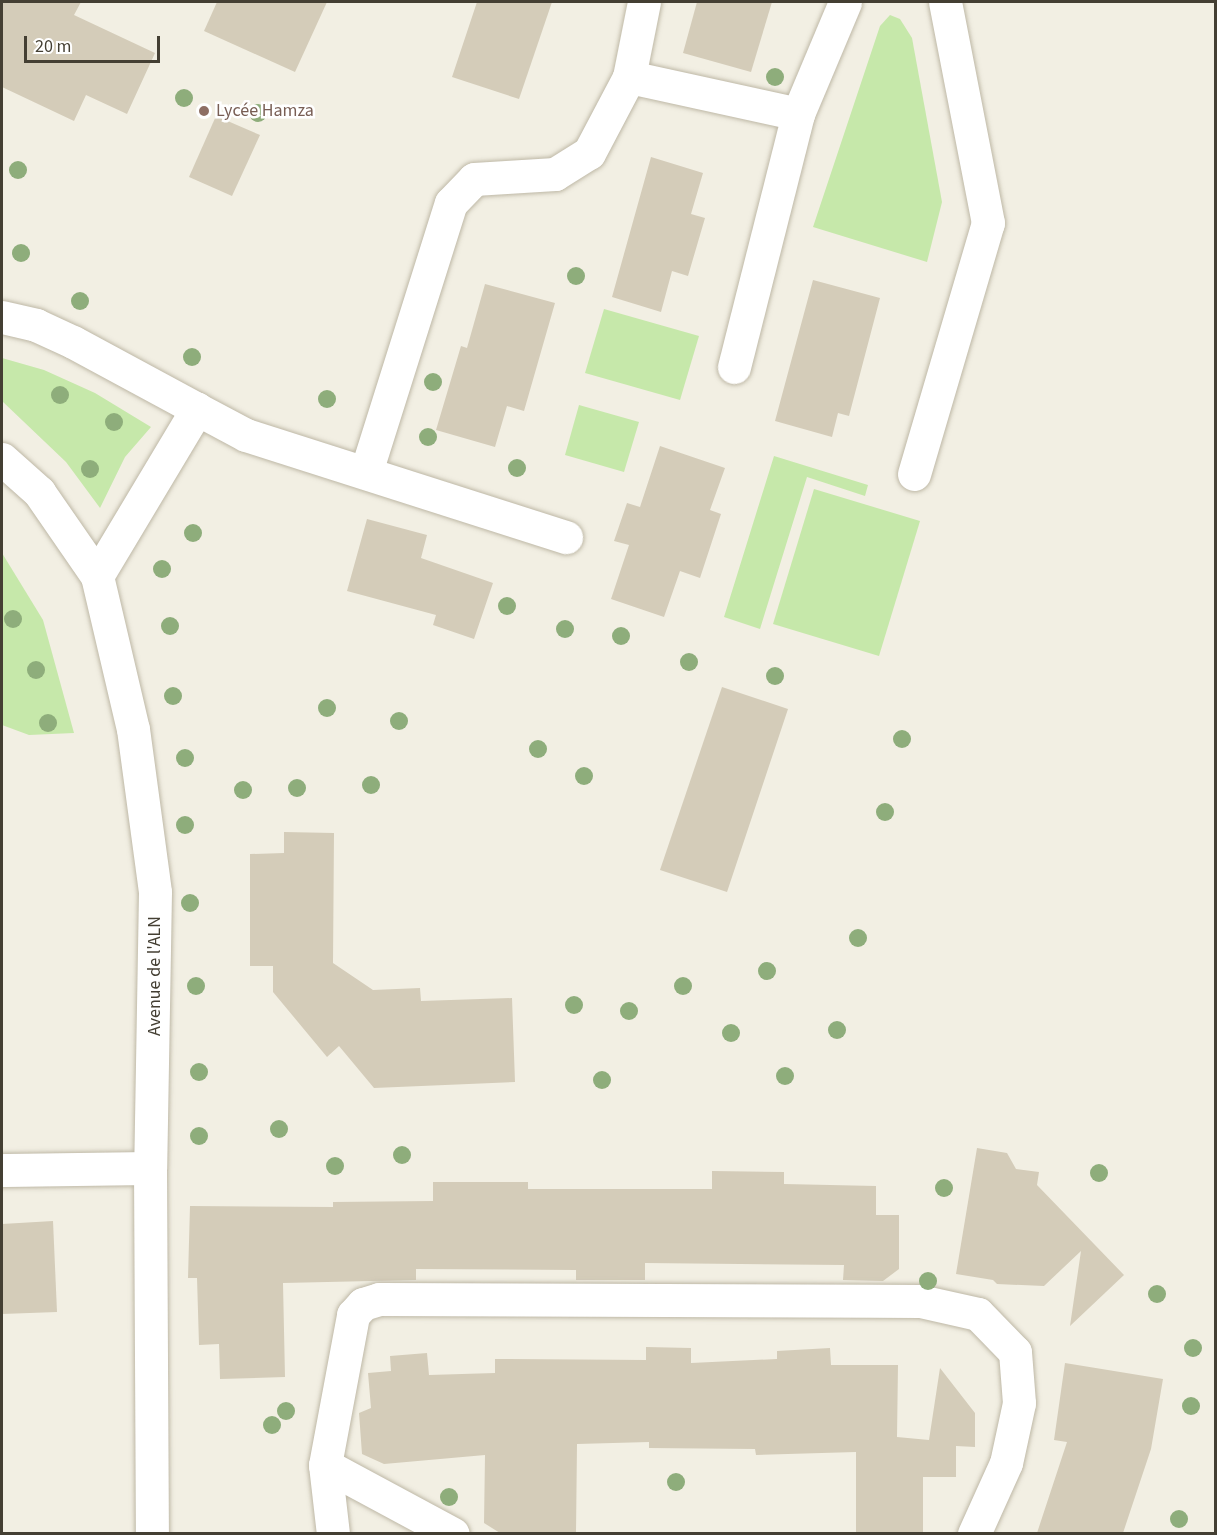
<!DOCTYPE html>
<html>
<head>
<meta charset="utf-8">
<style>
  body { margin:0 }
  #map { position:relative; width:1217px; height:1535px; overflow:hidden; background:#f2efe3; font-family:"Source Sans 3",sans-serif }
  div>[style] { position:absolute }
  .green>* { inset:0; background:#c6e8aa }
  .building>* { inset:0; background:#d4ccb9 }
  .roads { filter:drop-shadow(0 0 2px #beb8a6) drop-shadow(0 0 2px #beb8a6) }
  .minor>* { height:33px; margin:-16.5px; padding:0 16.5px; transform-origin:16.5px; border-radius:16.5px; background:#fff }
  .trees>* { width:18px; height:18px; margin:-9px; border-radius:50%; background:#8ead7b }
  .dots>* { width:16px; height:16px; translate:-50% -50%; box-sizing:border-box; border:3px solid #fff; border-radius:50% }
  span { translate:-50% -50%; white-space:nowrap; text-align:center; line-height:1.15; -webkit-text-stroke:5px #fff; paint-order:stroke }
  .education-label { font-size:18px; color:#785e54 }
  .left { translate:0 -50%; text-align:left }
  .street-label { font-size:18px; color:#443f33 }
  .frame { position:absolute; inset:0; border:3px solid #443f33; pointer-events:none }
  .scale { position:absolute; left:24px; top:36px; width:136px; height:27px; box-sizing:border-box; border:3px solid #443f33; border-top:0; padding-left:8px; font-size:18px; line-height:21px; white-space:nowrap; color:#443f33; -webkit-text-stroke:4px #fff; paint-order:stroke }
</style>
</head>
<body>
<div id="map">
  <div class="green">
    <i style="clip-path:polygon(890px 15px,900px 19px,912px 38px,942px 202px,927px 262px,813px 227px,880px 26px)"></i>
    <i style="clip-path:polygon(604px 309px,699px 336px,680px 400px,585px 373px)"></i>
    <i style="clip-path:polygon(2px 358px,44px 370px,95px 393px,151px 427px,125px 457px,100px 508px,66px 462px,2px 401px)"></i>
    <i style="clip-path:polygon(579px 405px,639px 422px,624px 472px,565px 455px)"></i>
    <i style="clip-path:polygon(774px 456px,868px 485px,865px 496px,807px 477px,760px 629px,724px 617px)"></i>
    <i style="clip-path:polygon(814px 489px,920px 521px,879px 656px,773px 624px)"></i>
    <i style="clip-path:polygon(2px 553px,43px 620px,74px 733px,29px 735px,2px 725px)"></i>
  </div>
  <div class="building">
    <i style="clip-path:polygon(2px 2px,81px 2px,74px 15px,155px 53px,127px 114px,86px 95px,74px 121px,2px 87px)"></i>
    <i style="clip-path:polygon(217px 2px,327px 2px,295px 72px,204px 31px)"></i>
    <i style="clip-path:polygon(477px 2px,552px 2px,519px 99px,452px 77px)"></i>
    <i style="clip-path:polygon(697px 2px,772px 2px,751px 72px,683px 53px)"></i>
    <i style="clip-path:polygon(216px 116px,260px 135px,232px 196px,189px 177px)"></i>
    <i style="clip-path:polygon(651px 157px,703px 173px,691px 214px,705px 218px,688px 276px,672px 271px,661px 312px,612px 297px)"></i>
    <i style="clip-path:polygon(813px 280px,880px 298px,849px 416px,838px 413px,832px 437px,775px 421px)"></i>
    <i style="clip-path:polygon(485px 284px,555px 303px,524px 411px,507px 406px,495px 447px,436px 430px,461px 346px,467px 348px)"></i>
    <i style="clip-path:polygon(660px 446px,725px 468px,710px 510px,721px 514px,700px 578px,680px 571px,664px 617px,611px 599px,629px 545px,614px 541px,627px 503px,640px 507px)"></i>
    <i style="clip-path:polygon(367px 519px,427px 535px,421px 558px,493px 583px,474px 639px,433px 625px,436px 615px,347px 591px)"></i>
    <i style="clip-path:polygon(722px 687px,788px 709px,727px 892px,660px 870px)"></i>
    <i style="clip-path:polygon(284px 832px,334px 833px,333px 963px,373px 990px,420px 988px,421px 1001px,512px 998px,515px 1082px,374px 1088px,339px 1046px,327px 1057px,273px 992px,273px 966px,250px 966px,250px 854px,284px 853px)"></i>
    <i style="clip-path:polygon(977px 1148px,1007px 1153px,1016px 1169px,1039px 1172px,1037px 1185px,1124px 1275px,1070px 1326px,1081px 1251px,1044px 1286px,997px 1284px,993px 1280px,956px 1274px)"></i>
    <i style="clip-path:polygon(712px 1171px,784px 1172px,784px 1184px,876px 1186px,876px 1215px,899px 1215px,899px 1269px,883px 1281px,843px 1280px,844px 1265px,645px 1263px,645px 1280px,576px 1280px,576px 1270px,416px 1269px,416px 1280px,283px 1283px,285px 1377px,220px 1379px,219px 1344px,199px 1345px,197px 1278px,188px 1278px,190px 1206px,333px 1207px,333px 1202px,433px 1201px,433px 1182px,528px 1182px,528px 1189px,712px 1189px)"></i>
    <i style="clip-path:polygon(53px 1221px,57px 1312px,2px 1314px,2px 1224px)"></i>
    <i style="clip-path:polygon(646px 1347px,691px 1348px,691px 1363px,777px 1359px,777px 1351px,830px 1348px,831px 1365px,898px 1365px,897px 1437px,929px 1440px,940px 1368px,975px 1413px,975px 1447px,956px 1446px,956px 1477px,923px 1477px,923px 1533px,856px 1533px,856px 1452px,756px 1455px,755px 1449px,649px 1448px,649px 1442px,577px 1444px,576px 1533px,500px 1533px,484px 1523px,485px 1455px,384px 1464px,362px 1454px,359px 1413px,371px 1408px,368px 1373px,391px 1371px,390px 1356px,427px 1353px,429px 1375px,495px 1373px,495px 1359px,646px 1360px)"></i>
    <i style="clip-path:polygon(1065px 1363px,1163px 1379px,1151px 1449px,1123px 1533px,1037px 1533px,1067px 1442px,1054px 1440px)"></i>
  </div>
  <div class="roads">
    <div class="minor">
      <i style="left:629px;top:77px;width:173px;rotate:12.3deg"></i>
      <i style="left:2px;top:317px;width:35px;rotate:13deg"></i>
      <i style="left:36px;top:325px;width:41px;rotate:24.7deg"></i>
      <i style="left:73px;top:342px;width:141px;rotate:28.4deg"></i>
      <i style="left:734px;top:367px;width:261px;rotate:-75.8deg"></i>
      <i style="left:798px;top:114px;width:121px;rotate:-67.2deg"></i>
      <i style="left:2px;top:459px;width:50px;rotate:41.7deg"></i>
      <i style="left:39px;top:492px;width:102px;rotate:55.4deg"></i>
      <i style="left:97px;top:576px;width:157px;rotate:76.8deg"></i>
      <i style="left:133px;top:729px;width:164px;rotate:82.3deg"></i>
      <i style="left:155px;top:892px;width:276px;rotate:91deg"></i>
      <i style="left:150px;top:1168px;width:366px;rotate:89.7deg"></i>
      <i style="left:366px;top:472px;width:282px;rotate:-72.5deg"></i>
      <i style="left:451px;top:203px;width:33px;rotate:-46deg"></i>
      <i style="left:474px;top:179px;width:81px;rotate:-3.5deg"></i>
      <i style="left:555px;top:174px;width:40px;rotate:-32deg"></i>
      <i style="left:589px;top:153px;width:86px;rotate:-62.2deg"></i>
      <i style="left:629px;top:77px;width:76px;rotate:-78.7deg"></i>
      <i style="left:914px;top:474px;width:262px;rotate:-73.6deg"></i>
      <i style="left:988px;top:223px;width:225px;rotate:-101deg"></i>
      <i style="left:97px;top:576px;width:195px;rotate:-59.1deg"></i>
      <i style="left:197px;top:409px;width:55px;rotate:28deg"></i>
      <i style="left:246px;top:435px;width:336px;rotate:17.7deg"></i>
      <i style="left:2px;top:1170px;width:148px;rotate:-0.8deg"></i>
      <i style="left:325px;top:1465px;width:153px;rotate:-79.4deg"></i>
      <i style="left:353px;top:1315px;width:15px;rotate:-48deg"></i>
      <i style="left:363px;top:1304px;width:17px;rotate:-17deg"></i>
      <i style="left:379px;top:1299px;width:541px;rotate:0.21deg"></i>
      <i style="left:920px;top:1301px;width:59px;rotate:12.6deg"></i>
      <i style="left:978px;top:1314px;width:53px;rotate:45.8deg"></i>
      <i style="left:1015px;top:1352px;width:51px;rotate:85.5deg"></i>
      <i style="left:1019px;top:1403px;width:61px;rotate:102.2deg"></i>
      <i style="left:1006px;top:1463px;width:78px;rotate:114.3deg"></i>
      <i style="left:333px;top:1534px;width:69px;rotate:-96.6deg"></i>
      <i style="left:325px;top:1465px;width:145px;rotate:28.3deg"></i>
    </div>
  </div>
  <div class="trees">
    <i style="left:775px;top:77px"></i>
    <i style="left:184px;top:98px"></i>
    <i style="left:258px;top:113px"></i>
    <i style="left:18px;top:170px"></i>
    <i style="left:21px;top:253px"></i>
    <i style="left:576px;top:276px"></i>
    <i style="left:80px;top:301px"></i>
    <i style="left:192px;top:357px"></i>
    <i style="left:433px;top:382px"></i>
    <i style="left:60px;top:395px"></i>
    <i style="left:327px;top:399px"></i>
    <i style="left:114px;top:422px"></i>
    <i style="left:428px;top:437px"></i>
    <i style="left:517px;top:468px"></i>
    <i style="left:90px;top:469px"></i>
    <i style="left:193px;top:533px"></i>
    <i style="left:162px;top:569px"></i>
    <i style="left:507px;top:606px"></i>
    <i style="left:13px;top:619px"></i>
    <i style="left:170px;top:626px"></i>
    <i style="left:565px;top:629px"></i>
    <i style="left:621px;top:636px"></i>
    <i style="left:689px;top:662px"></i>
    <i style="left:36px;top:670px"></i>
    <i style="left:775px;top:676px"></i>
    <i style="left:173px;top:696px"></i>
    <i style="left:327px;top:708px"></i>
    <i style="left:399px;top:721px"></i>
    <i style="left:48px;top:723px"></i>
    <i style="left:902px;top:739px"></i>
    <i style="left:538px;top:749px"></i>
    <i style="left:185px;top:758px"></i>
    <i style="left:584px;top:776px"></i>
    <i style="left:371px;top:785px"></i>
    <i style="left:297px;top:788px"></i>
    <i style="left:243px;top:790px"></i>
    <i style="left:885px;top:812px"></i>
    <i style="left:185px;top:825px"></i>
    <i style="left:190px;top:903px"></i>
    <i style="left:858px;top:938px"></i>
    <i style="left:767px;top:971px"></i>
    <i style="left:196px;top:986px"></i>
    <i style="left:683px;top:986px"></i>
    <i style="left:574px;top:1005px"></i>
    <i style="left:629px;top:1011px"></i>
    <i style="left:837px;top:1030px"></i>
    <i style="left:731px;top:1033px"></i>
    <i style="left:199px;top:1072px"></i>
    <i style="left:785px;top:1076px"></i>
    <i style="left:602px;top:1080px"></i>
    <i style="left:279px;top:1129px"></i>
    <i style="left:199px;top:1136px"></i>
    <i style="left:402px;top:1155px"></i>
    <i style="left:335px;top:1166px"></i>
    <i style="left:1099px;top:1173px"></i>
    <i style="left:944px;top:1188px"></i>
    <i style="left:928px;top:1281px"></i>
    <i style="left:1157px;top:1294px"></i>
    <i style="left:1193px;top:1348px"></i>
    <i style="left:1191px;top:1406px"></i>
    <i style="left:286px;top:1411px"></i>
    <i style="left:272px;top:1425px"></i>
    <i style="left:676px;top:1482px"></i>
    <i style="left:449px;top:1497px"></i>
    <i style="left:1179px;top:1519px"></i>
  </div>
  <div class="dots">
    <i style="left:204px;top:111px;background:#8d6e63"></i>
  </div>
  <div class="education-label">
    <span class="left" style="left:216px;top:111px">Lycée Hamza</span>
  </div>
  <div class="street-label">
    <span style="left:155px;top:976px;rotate:-90deg">Avenue de l'ALN</span>
  </div>
  <div class="frame"></div>
  <div class="scale">20 m</div>
</div>
</body>
</html>
